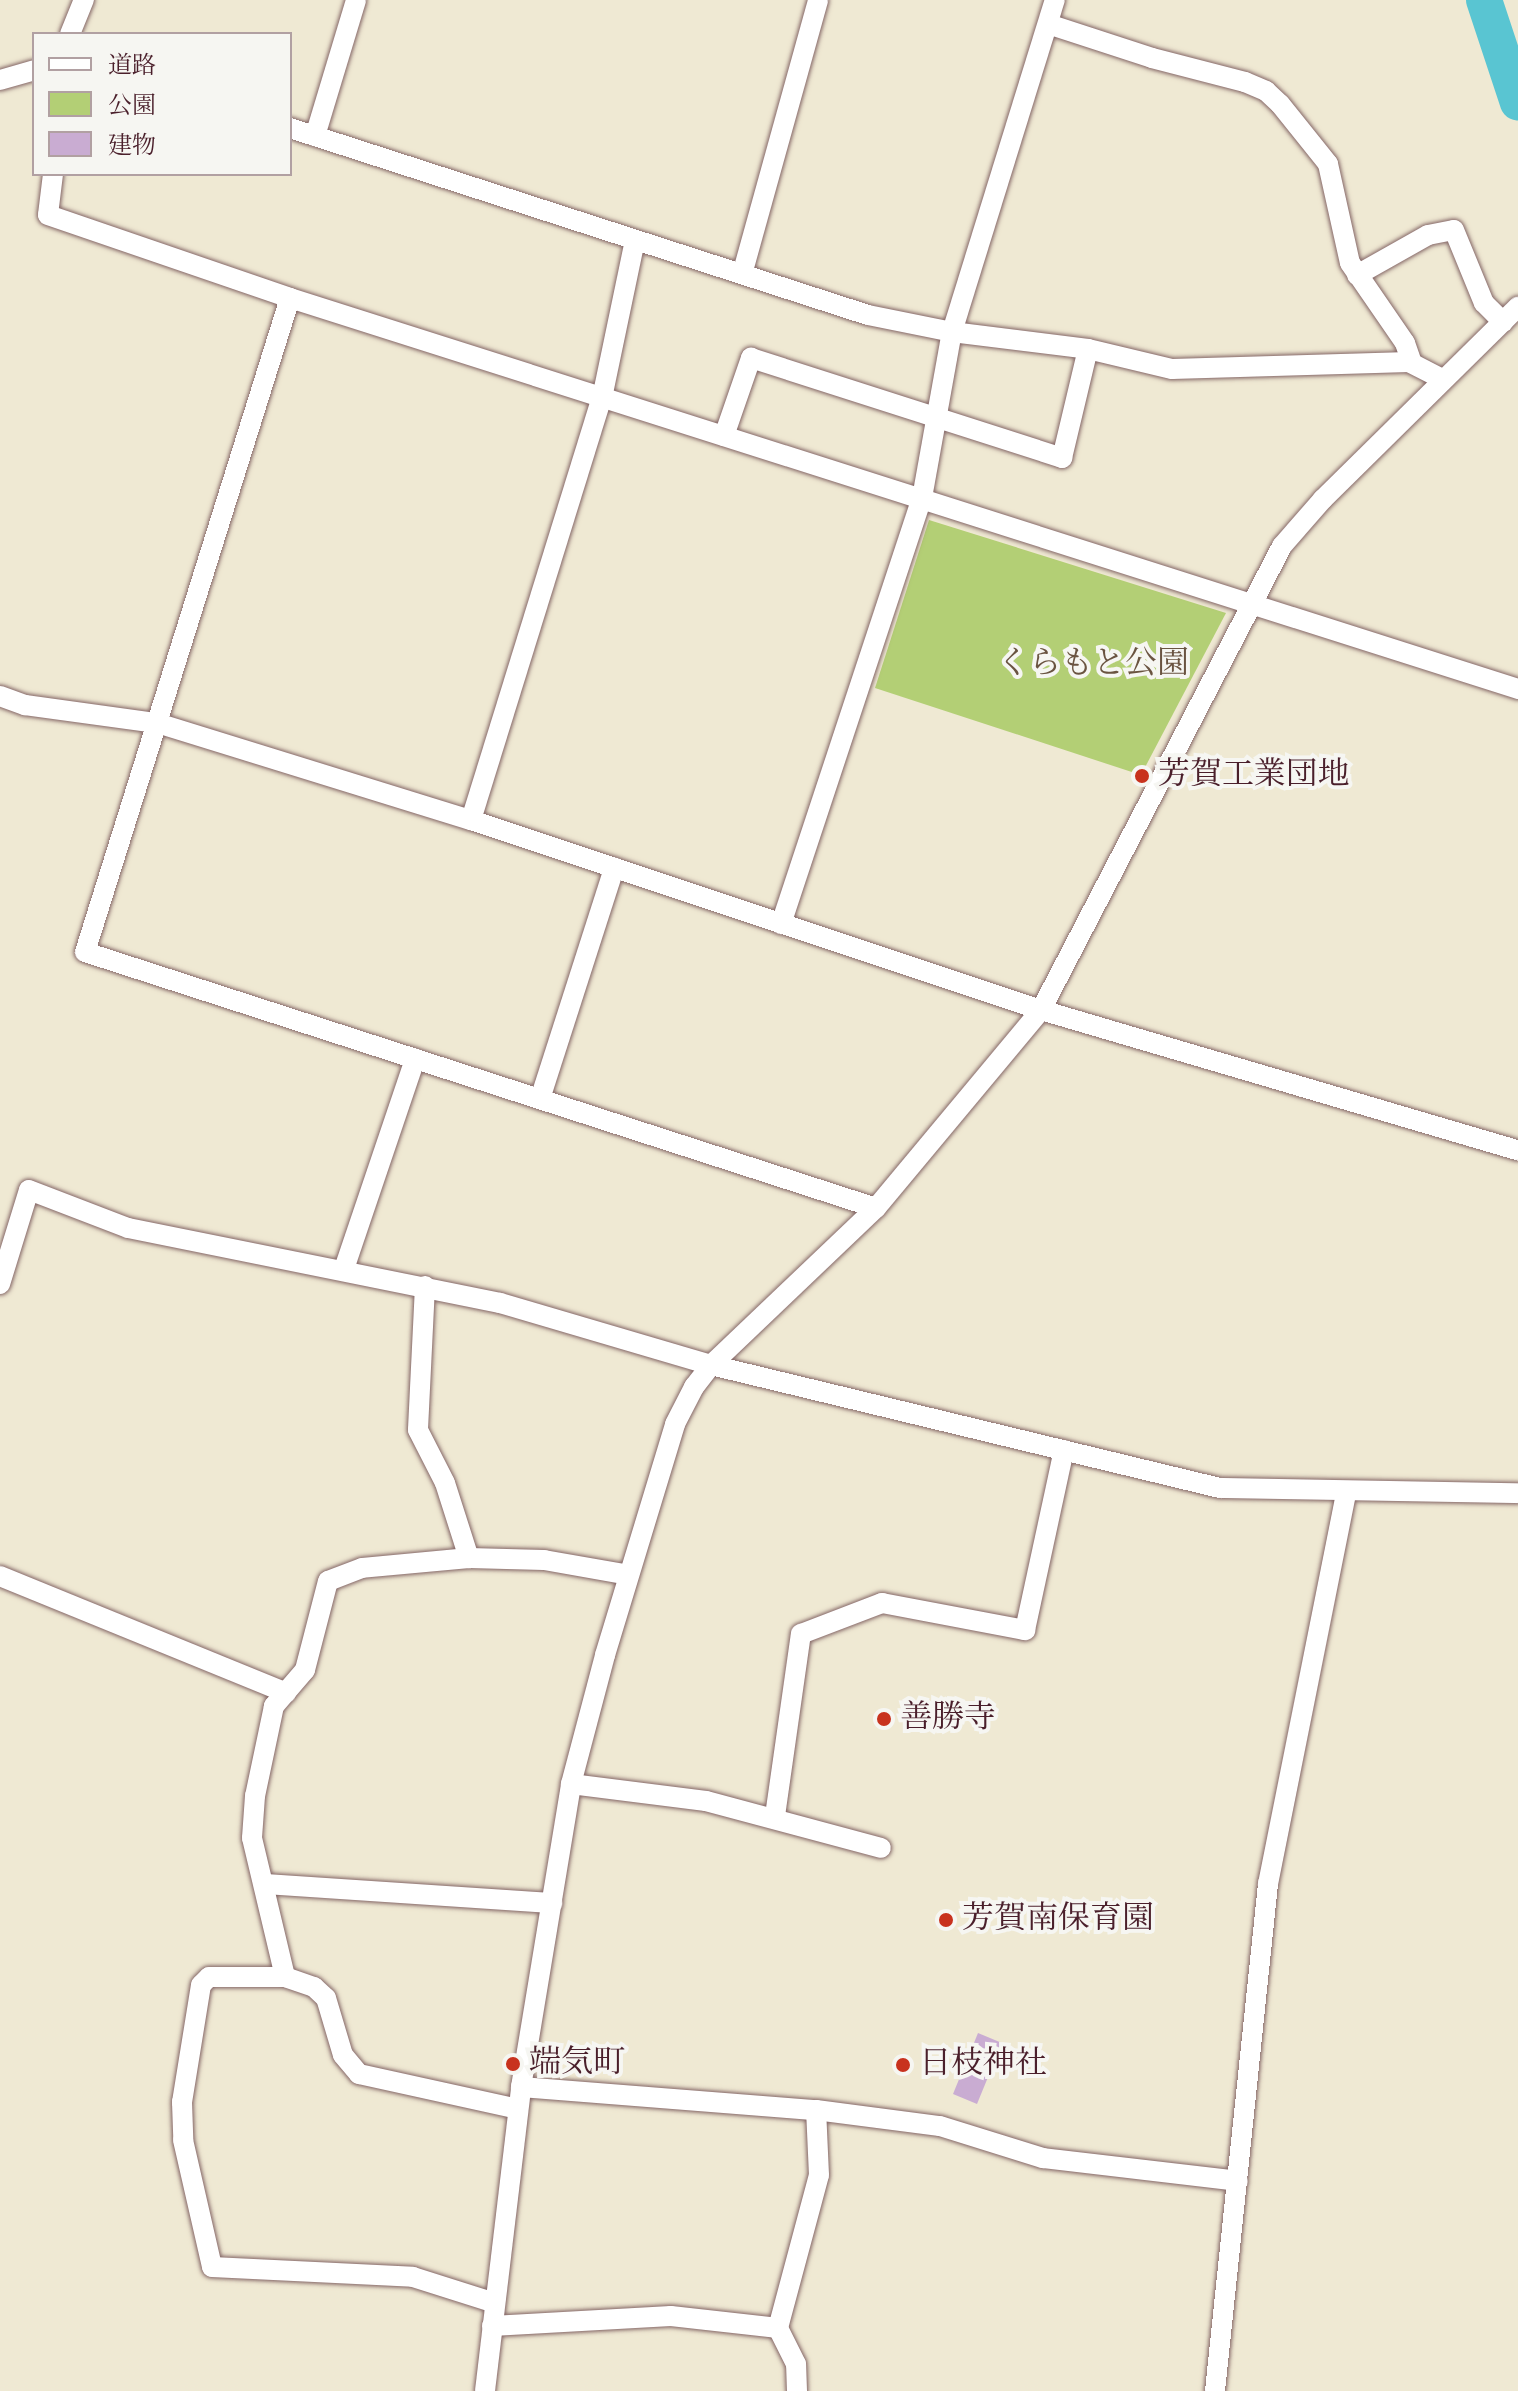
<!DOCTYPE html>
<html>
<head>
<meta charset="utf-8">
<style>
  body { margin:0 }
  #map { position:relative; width:1518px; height:2391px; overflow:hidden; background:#efe9d3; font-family:"Sorts Mill Goudy","Noto Serif JP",serif }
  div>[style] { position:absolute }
  .green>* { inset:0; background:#b3cf75 }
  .river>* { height:36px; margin:-18px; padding:0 18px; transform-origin:18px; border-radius:18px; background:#59c5d2 }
  .building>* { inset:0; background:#c9acd2 }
  .roads { filter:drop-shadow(0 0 2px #846666) drop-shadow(0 0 2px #846666) }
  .minor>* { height:20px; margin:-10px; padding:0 10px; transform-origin:10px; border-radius:10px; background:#fff }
  .dots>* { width:22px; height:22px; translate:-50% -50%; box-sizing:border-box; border:4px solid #f6f6f2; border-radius:50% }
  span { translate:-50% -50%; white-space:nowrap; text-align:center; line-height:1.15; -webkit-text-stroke:8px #f6f6f2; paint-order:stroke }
  .park-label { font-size:32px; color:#6a5441 }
  .poi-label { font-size:32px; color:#4a1f2b }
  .left { translate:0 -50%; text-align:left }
  .legend { position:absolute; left:32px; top:32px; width:260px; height:144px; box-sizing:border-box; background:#f6f6f2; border:2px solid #b1a0a2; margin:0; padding:10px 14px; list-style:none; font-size:24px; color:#4a1f2b }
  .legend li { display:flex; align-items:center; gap:16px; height:40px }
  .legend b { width:40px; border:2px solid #b1a0a2 }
</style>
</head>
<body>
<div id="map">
  <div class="green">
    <i style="clip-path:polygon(929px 520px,1226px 613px,1141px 775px,875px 688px)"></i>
  </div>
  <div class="river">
    <i style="left:1484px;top:0;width:108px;rotate:71.7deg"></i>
  </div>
  <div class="building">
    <i style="clip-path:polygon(978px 2033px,1002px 2043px,977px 2104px,953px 2094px)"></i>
  </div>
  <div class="roads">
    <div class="minor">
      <i style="left:1048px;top:24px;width:109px;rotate:18.1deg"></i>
      <i style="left:1152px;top:58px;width:96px;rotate:14.5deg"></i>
      <i style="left:1245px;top:82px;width:23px;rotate:23deg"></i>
      <i style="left:1266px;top:91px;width:19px;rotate:43deg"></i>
      <i style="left:1280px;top:104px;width:77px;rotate:51.3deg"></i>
      <i style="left:1328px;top:164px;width:101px;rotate:77.5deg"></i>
      <i style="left:1350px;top:263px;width:97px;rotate:55.5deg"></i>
      <i style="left:1405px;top:343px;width:21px;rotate:71deg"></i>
      <i style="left:70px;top:34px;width:37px;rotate:-68deg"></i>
      <i style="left:0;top:80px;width:35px;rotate:-16deg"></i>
      <i style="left:290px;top:128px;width:607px;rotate:17.93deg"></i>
      <i style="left:868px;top:315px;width:86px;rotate:11.4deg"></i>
      <i style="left:952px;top:332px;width:137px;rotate:7.1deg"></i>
      <i style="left:1088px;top:349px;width:86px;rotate:13.4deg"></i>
      <i style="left:1172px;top:369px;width:237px;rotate:-1.7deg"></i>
      <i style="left:1409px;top:362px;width:37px;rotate:27deg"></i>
      <i style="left:315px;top:136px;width:142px;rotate:-73.2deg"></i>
      <i style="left:53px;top:174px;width:41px;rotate:97deg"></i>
      <i style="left:48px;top:215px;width:256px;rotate:18.9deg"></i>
      <i style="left:290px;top:298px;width:1289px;rotate:17.66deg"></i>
      <i style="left:743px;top:271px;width:281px;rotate:-74.5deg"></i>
      <i style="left:1357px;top:275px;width:81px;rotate:-29.4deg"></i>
      <i style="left:1428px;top:235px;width:26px;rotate:-11deg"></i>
      <i style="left:1454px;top:230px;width:79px;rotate:67.7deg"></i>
      <i style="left:1484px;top:303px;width:27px;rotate:45deg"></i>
      <i style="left:290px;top:298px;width:685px;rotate:107.4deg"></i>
      <i style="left:85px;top:952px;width:831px;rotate:17.93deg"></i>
      <i style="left:724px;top:436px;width:83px;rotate:-70.9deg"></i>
      <i style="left:751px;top:358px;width:327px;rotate:17.8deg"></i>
      <i style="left:1062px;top:458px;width:112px;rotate:-76.6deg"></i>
      <i style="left:0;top:696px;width:27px;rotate:20deg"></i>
      <i style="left:25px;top:705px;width:133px;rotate:7.8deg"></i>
      <i style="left:157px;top:723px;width:329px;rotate:17.2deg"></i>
      <i style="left:471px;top:820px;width:601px;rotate:18.43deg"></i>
      <i style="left:1041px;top:1010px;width:497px;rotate:16.4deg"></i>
      <i style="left:471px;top:820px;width:442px;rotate:-72.8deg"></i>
      <i style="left:602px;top:398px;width:161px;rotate:-78.2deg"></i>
      <i style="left:781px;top:924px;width:449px;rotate:-71.7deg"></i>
      <i style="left:922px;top:498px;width:169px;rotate:-79.8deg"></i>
      <i style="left:952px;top:332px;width:348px;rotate:-72.8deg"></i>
      <i style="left:540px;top:1099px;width:243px;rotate:-72.2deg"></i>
      <i style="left:344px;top:1269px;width:222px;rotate:-71.3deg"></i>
      <i style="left:0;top:1284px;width:98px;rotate:-72.9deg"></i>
      <i style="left:29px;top:1190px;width:106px;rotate:21deg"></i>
      <i style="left:128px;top:1228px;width:379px;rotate:11.4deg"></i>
      <i style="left:500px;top:1303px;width:220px;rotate:16.4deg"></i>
      <i style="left:711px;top:1365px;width:524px;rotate:13.59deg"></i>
      <i style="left:1220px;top:1488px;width:298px;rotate:1deg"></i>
      <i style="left:425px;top:1286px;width:144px;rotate:92.8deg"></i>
      <i style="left:418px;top:1430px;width:59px;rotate:63deg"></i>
      <i style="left:445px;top:1483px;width:79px;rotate:72.3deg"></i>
      <i style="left:469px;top:1558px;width:107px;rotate:174.7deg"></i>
      <i style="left:362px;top:1568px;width:36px;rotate:159deg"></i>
      <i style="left:328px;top:1581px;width:92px;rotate:104.5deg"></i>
      <i style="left:305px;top:1670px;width:48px;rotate:130.7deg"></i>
      <i style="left:274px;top:1706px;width:92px;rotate:101.9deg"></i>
      <i style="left:255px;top:1796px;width:42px;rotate:94.1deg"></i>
      <i style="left:252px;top:1838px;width:143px;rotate:76.6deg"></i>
      <i style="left:285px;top:1977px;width:76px;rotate:180deg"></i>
      <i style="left:209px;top:1977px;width:11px;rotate:135deg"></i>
      <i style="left:201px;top:1985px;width:119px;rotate:99.2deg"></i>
      <i style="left:182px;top:2102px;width:38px;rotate:88deg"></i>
      <i style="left:183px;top:2140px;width:130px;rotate:77.1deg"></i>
      <i style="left:212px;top:2267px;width:201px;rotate:2.8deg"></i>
      <i style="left:413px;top:2277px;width:86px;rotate:17.6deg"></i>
      <i style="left:469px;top:1558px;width:75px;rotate:1.5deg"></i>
      <i style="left:544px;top:1560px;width:86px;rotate:10deg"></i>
      <i style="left:0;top:1576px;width:309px;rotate:22.2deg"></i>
      <i style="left:571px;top:1784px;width:136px;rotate:7.2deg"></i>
      <i style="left:706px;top:1801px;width:181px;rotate:15deg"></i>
      <i style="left:775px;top:1816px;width:184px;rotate:-81.9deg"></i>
      <i style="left:801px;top:1634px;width:87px;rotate:-20.9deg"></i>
      <i style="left:882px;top:1603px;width:146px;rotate:10.7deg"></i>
      <i style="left:1025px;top:1630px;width:184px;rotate:-77.8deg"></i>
      <i style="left:264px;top:1884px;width:289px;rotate:3.8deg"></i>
      <i style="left:285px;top:1977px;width:31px;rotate:19deg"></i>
      <i style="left:314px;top:1987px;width:16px;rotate:43deg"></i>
      <i style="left:326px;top:1998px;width:59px;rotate:73.4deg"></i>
      <i style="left:343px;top:2055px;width:25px;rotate:50deg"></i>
      <i style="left:359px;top:2074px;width:163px;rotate:12.4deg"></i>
      <i style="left:521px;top:2087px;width:296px;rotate:4.5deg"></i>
      <i style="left:816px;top:2110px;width:125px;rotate:7.4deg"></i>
      <i style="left:940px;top:2126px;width:108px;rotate:17.3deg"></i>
      <i style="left:1043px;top:2158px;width:196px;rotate:6.7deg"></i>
      <i style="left:492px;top:2326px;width:179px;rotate:-3.2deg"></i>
      <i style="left:671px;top:2316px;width:108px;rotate:6.4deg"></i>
      <i style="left:485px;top:2391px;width:306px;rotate:-83.2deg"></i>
      <i style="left:521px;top:2087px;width:307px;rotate:-80.6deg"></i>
      <i style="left:571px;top:1784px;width:133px;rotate:-75.2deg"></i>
      <i style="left:605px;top:1655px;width:241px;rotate:-73.1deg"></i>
      <i style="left:675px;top:1424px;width:42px;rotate:-62.8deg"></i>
      <i style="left:694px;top:1387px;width:28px;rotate:-52deg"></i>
      <i style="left:711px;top:1365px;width:228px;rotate:-43.6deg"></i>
      <i style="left:876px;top:1208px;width:258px;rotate:-50.2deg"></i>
      <i style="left:1041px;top:1010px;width:523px;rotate:-62.55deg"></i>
      <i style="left:1282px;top:546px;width:62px;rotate:-48.9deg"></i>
      <i style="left:1323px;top:499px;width:274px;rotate:-44.6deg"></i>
      <i style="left:797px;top:2391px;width:27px;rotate:-92deg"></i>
      <i style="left:796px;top:2364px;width:40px;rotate:-116.6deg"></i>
      <i style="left:778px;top:2328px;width:158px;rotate:-75deg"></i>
      <i style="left:819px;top:2175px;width:65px;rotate:-92.6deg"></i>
      <i style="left:1215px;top:2391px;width:510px;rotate:-84.03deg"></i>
      <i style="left:1268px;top:1884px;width:400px;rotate:-78.7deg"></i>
    </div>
  </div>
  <div class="dots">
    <i style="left:1142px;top:776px;background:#c8321e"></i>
    <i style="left:884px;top:1719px;background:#c8321e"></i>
    <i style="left:946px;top:1920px;background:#c8321e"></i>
    <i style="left:513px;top:2064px;background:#c8321e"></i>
    <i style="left:903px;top:2065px;background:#c8321e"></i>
  </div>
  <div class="park-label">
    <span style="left:1093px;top:665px">くらもと公園</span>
  </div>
  <div class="poi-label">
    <span class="left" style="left:1158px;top:776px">芳賀工業団地</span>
    <span class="left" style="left:900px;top:1719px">善勝寺</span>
    <span class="left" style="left:962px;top:1920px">芳賀南保育園</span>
    <span class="left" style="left:529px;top:2064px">端気町</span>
    <span class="left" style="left:919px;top:2065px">日枝神社</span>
  </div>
  <ul class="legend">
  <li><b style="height:10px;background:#fff"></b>道路</li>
  <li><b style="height:22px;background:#b3cf75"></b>公園</li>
  <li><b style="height:22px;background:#c9acd2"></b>建物</li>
  </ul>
</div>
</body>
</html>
